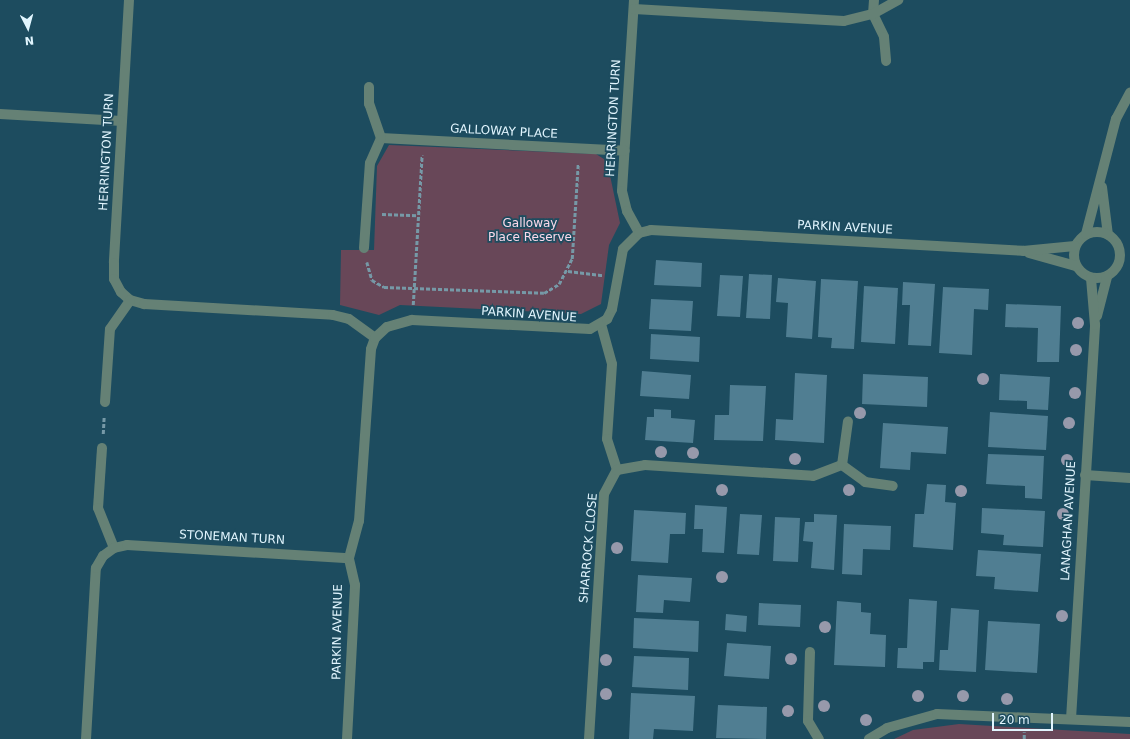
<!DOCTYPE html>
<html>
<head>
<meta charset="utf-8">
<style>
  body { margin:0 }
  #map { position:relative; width:1130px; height:739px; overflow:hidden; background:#1d4c5f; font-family:"DejaVu Sans",sans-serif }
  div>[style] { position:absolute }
  .green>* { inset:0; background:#684758 }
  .building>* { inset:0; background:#507e92 }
  .path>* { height:2.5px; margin-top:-1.25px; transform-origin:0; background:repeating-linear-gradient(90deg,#7699a7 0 4px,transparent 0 6px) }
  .minor>* { height:10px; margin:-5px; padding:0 5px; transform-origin:5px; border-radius:5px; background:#658175 }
  .minor>.ring { margin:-5px; padding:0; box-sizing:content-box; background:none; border:10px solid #658175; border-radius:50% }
  .trees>* { width:12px; height:12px; margin:-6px; border-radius:50%; background:#9799ab }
  span { translate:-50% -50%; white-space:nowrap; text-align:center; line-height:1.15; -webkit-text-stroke:3.5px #1d4c5f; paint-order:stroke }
  .street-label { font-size:12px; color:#e1f5fe }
  .park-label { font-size:12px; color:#fbd8e9 }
  .north { position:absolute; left:8px; top:8px; width:40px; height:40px; -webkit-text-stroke:3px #1d4c5f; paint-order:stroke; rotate:174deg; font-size:11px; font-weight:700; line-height:16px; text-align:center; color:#e1f5fe }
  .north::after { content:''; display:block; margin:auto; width:14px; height:18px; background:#e1f5fe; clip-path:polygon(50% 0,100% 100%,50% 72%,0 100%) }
  .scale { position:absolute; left:992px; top:713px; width:61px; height:18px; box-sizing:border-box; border:2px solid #e1f5fe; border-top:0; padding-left:5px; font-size:12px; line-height:14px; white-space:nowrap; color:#e1f5fe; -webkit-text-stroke:3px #1d4c5f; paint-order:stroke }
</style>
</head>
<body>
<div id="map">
  <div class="green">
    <i style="clip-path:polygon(389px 145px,596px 154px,607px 161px,620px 223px,609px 245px,601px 304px,581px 314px,400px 305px,379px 315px,340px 305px,341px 250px,374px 250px,377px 166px)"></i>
    <i style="clip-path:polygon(959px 724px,1130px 734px,1130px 739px,894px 739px,913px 730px)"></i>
  </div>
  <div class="building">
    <i style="clip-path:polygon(656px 260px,702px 263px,701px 287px,654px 285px)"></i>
    <i style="clip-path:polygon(749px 274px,772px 275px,770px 319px,746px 318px)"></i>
    <i style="clip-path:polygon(720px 275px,743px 276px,740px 317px,717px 316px)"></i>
    <i style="clip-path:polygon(778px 278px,816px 281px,812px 339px,786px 337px,788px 303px,776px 302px)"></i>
    <i style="clip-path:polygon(821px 279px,858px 281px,854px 349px,831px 348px,832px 338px,818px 337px)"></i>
    <i style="clip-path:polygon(903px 282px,935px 284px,931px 346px,908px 345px,910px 305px,902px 305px)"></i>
    <i style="clip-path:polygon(864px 286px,898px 288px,895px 344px,861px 342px)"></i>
    <i style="clip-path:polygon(943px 287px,989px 289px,988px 310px,974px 309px,972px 355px,939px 353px)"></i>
    <i style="clip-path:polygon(651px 299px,693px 301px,691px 331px,649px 329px)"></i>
    <i style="clip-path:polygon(1006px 304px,1061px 306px,1059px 362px,1037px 362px,1038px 328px,1005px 327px)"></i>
    <i style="clip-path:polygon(651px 334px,700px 337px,699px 362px,650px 359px)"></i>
    <i style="clip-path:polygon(642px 371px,691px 375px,689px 399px,640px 396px)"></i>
    <i style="clip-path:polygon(795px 373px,827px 375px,824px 443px,775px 440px,776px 419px,793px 420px)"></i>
    <i style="clip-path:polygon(863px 374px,928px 377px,927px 407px,862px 404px)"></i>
    <i style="clip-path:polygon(1000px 374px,1050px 377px,1048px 410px,1027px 409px,1027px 401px,999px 400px)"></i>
    <i style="clip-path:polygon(730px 385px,766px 386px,763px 441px,714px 440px,715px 415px,729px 415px)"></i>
    <i style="clip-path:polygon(654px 409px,671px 410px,671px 418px,695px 420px,693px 443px,645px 440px,647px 417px,654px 417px)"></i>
    <i style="clip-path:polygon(990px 412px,1048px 416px,1046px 450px,988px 447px)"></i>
    <i style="clip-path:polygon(883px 423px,948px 427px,946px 454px,911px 452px,910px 470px,880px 468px)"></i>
    <i style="clip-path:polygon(988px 454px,1044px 456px,1042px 499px,1025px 498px,1025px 486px,986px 484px)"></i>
    <i style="clip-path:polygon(927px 484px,946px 485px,945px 502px,956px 503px,953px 550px,913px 547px,915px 514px,924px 514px)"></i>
    <i style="clip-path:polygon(695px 505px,727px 507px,724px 553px,702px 552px,703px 529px,694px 529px)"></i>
    <i style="clip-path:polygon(982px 508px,1045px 511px,1043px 547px,1003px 545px,1004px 535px,981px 533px)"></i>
    <i style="clip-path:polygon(634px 510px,686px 513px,685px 534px,670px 534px,668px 563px,631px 561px)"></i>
    <i style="clip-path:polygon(740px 514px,762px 515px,759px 555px,737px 554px)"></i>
    <i style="clip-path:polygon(814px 514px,837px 515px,834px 570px,811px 568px,813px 542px,803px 541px,805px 522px,814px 522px)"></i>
    <i style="clip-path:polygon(775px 517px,800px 518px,798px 562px,773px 561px)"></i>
    <i style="clip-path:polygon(844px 524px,891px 526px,890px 550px,863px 549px,862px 575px,842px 574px)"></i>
    <i style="clip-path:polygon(978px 550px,1041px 554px,1038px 592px,994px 589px,995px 577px,976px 576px)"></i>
    <i style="clip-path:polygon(638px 575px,692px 578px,690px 602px,664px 600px,663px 613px,636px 612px)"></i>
    <i style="clip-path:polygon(909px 599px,937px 601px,934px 662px,923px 662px,923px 669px,897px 668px,898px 648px,907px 648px)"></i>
    <i style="clip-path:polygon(837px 601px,861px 603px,861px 612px,871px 613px,870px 634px,886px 635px,885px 667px,834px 665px)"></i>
    <i style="clip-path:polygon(759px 603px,801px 605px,800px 627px,758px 625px)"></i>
    <i style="clip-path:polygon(951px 608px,979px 610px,976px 672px,939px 670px,940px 650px,948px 650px)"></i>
    <i style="clip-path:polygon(726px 614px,747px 616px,746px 632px,725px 630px)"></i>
    <i style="clip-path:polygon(634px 618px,699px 621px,698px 652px,633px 648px)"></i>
    <i style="clip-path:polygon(988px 621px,1040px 624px,1037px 673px,985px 670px)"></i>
    <i style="clip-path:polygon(727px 643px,771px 646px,769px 679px,724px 676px)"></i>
    <i style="clip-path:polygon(634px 656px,689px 658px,688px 690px,632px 687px)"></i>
    <i style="clip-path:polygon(631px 693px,695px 696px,693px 731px,654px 729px,653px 739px,629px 739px)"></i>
    <i style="clip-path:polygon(718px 705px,767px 707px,766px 739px,716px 738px)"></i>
  </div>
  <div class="path">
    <i style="left:382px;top:214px;width:35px;rotate:2deg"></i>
    <i style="left:367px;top:262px;width:19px;rotate:74deg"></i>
    <i style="left:372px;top:280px;width:14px;rotate:30deg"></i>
    <i style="left:384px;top:287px;width:160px;rotate:2.1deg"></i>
    <i style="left:544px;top:293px;width:17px;rotate:-31deg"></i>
    <i style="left:559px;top:284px;width:28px;rotate:-63deg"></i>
    <i style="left:572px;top:259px;width:95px;rotate:-86.4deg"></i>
    <i style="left:568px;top:271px;width:35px;rotate:7deg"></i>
    <i style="left:413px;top:305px;width:150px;rotate:-86.6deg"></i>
    <i style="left:103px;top:434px;width:17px;rotate:-87deg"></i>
    <i style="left:1024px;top:739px;width:7px;rotate:-90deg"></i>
  </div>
  <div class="minor">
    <i style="left:129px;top:0;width:263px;rotate:93.3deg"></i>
    <i style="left:114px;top:263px;width:16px;rotate:90deg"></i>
    <i style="left:114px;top:279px;width:15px;rotate:62deg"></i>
    <i style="left:121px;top:292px;width:12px;rotate:42deg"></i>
    <i style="left:130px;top:300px;width:15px;rotate:16deg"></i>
    <i style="left:144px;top:304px;width:189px;rotate:3.3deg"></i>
    <i style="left:333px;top:315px;width:16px;rotate:14deg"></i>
    <i style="left:349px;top:319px;width:32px;rotate:36deg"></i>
    <i style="left:634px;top:0;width:191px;rotate:93.6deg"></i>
    <i style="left:622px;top:191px;width:21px;rotate:76deg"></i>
    <i style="left:627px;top:211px;width:25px;rotate:61deg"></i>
    <i style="left:874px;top:0;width:14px;rotate:94deg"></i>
    <i style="left:873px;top:14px;width:25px;rotate:64deg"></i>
    <i style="left:884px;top:37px;width:24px;rotate:85deg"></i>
    <i style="left:634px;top:9px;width:210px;rotate:3.3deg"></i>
    <i style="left:844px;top:21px;width:30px;rotate:-14deg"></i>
    <i style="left:873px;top:14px;width:29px;rotate:-29deg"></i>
    <i style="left:0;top:114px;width:122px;rotate:3.3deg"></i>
    <i style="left:381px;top:138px;width:244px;rotate:3deg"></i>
    <i style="left:1102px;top:187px;width:48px;rotate:82.9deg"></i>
    <i class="ring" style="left:1074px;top:232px;width:36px;height:36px"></i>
    <i style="left:1086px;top:234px;width:119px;rotate:-75.4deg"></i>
    <i style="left:1116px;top:119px;width:30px;rotate:-62deg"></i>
    <i style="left:364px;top:248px;width:85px;rotate:-86deg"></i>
    <i style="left:370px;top:163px;width:27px;rotate:-66deg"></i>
    <i style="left:381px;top:138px;width:36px;rotate:-109deg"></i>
    <i style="left:369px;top:104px;width:17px;rotate:-90deg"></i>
    <i style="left:1029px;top:253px;width:49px;rotate:15.5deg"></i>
    <i style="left:1097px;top:316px;width:40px;rotate:-75.6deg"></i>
    <i style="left:601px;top:324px;width:41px;rotate:74.6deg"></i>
    <i style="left:612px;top:364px;width:75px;rotate:93.8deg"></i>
    <i style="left:607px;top:439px;width:33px;rotate:72deg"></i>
    <i style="left:105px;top:402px;width:73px;rotate:-86.1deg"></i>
    <i style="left:110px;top:329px;width:35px;rotate:-55deg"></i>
    <i style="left:102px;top:448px;width:60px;rotate:93.8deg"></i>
    <i style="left:98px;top:508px;width:43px;rotate:68.2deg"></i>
    <i style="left:842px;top:465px;width:29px;rotate:36deg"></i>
    <i style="left:865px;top:482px;width:28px;rotate:8deg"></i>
    <i style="left:1085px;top:475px;width:45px;rotate:3.8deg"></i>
    <i style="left:810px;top:652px;width:69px;rotate:91.7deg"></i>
    <i style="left:808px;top:721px;width:21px;rotate:59deg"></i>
    <i style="left:1071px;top:719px;width:395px;rotate:-86.5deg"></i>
    <i style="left:1095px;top:325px;width:47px;rotate:-94.9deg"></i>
    <i style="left:86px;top:739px;width:171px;rotate:-86.7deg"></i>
    <i style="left:96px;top:568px;width:14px;rotate:-60deg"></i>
    <i style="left:103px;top:556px;width:14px;rotate:-36deg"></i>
    <i style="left:114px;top:548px;width:13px;rotate:-13deg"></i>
    <i style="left:127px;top:545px;width:222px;rotate:3.4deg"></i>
    <i style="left:347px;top:739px;width:154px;rotate:-87deg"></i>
    <i style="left:355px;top:585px;width:28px;rotate:-103deg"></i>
    <i style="left:349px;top:558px;width:38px;rotate:-75deg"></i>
    <i style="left:359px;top:521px;width:172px;rotate:-86deg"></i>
    <i style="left:371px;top:349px;width:12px;rotate:-70deg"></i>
    <i style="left:375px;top:338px;width:16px;rotate:-43deg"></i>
    <i style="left:387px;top:327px;width:26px;rotate:-16deg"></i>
    <i style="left:412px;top:320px;width:178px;rotate:2.9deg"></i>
    <i style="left:590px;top:329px;width:20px;rotate:-30deg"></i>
    <i style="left:607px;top:319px;width:11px;rotate:-63deg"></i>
    <i style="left:612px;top:309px;width:61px;rotate:-79.6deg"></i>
    <i style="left:623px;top:249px;width:23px;rotate:-45deg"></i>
    <i style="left:639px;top:233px;width:12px;rotate:-14deg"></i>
    <i style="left:651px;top:230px;width:373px;rotate:3.2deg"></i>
    <i style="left:1023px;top:251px;width:52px;rotate:-5.5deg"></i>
    <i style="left:589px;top:739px;width:245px;rotate:-86.5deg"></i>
    <i style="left:604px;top:494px;width:27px;rotate:-62deg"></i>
    <i style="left:617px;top:470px;width:28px;rotate:-10deg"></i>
    <i style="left:645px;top:465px;width:168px;rotate:3.7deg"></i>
    <i style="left:813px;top:476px;width:31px;rotate:-21deg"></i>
    <i style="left:842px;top:465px;width:44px;rotate:-82.2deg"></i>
    <i style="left:869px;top:739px;width:21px;rotate:-31deg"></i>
    <i style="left:887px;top:728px;width:52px;rotate:-15.6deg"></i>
    <i style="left:937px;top:714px;width:193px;rotate:2.4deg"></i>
  </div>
  <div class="trees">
    <i style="left:1078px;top:323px"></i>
    <i style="left:1076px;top:350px"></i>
    <i style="left:983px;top:379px"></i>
    <i style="left:1075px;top:393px"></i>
    <i style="left:860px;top:413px"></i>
    <i style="left:1069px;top:423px"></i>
    <i style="left:661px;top:452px"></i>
    <i style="left:693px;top:453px"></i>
    <i style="left:795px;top:459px"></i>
    <i style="left:1067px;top:460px"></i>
    <i style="left:722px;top:490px"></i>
    <i style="left:849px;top:490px"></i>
    <i style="left:961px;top:491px"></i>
    <i style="left:1063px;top:514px"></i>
    <i style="left:617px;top:548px"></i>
    <i style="left:722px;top:577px"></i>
    <i style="left:1062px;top:616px"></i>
    <i style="left:825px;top:627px"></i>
    <i style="left:791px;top:659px"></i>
    <i style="left:606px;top:660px"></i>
    <i style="left:606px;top:694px"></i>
    <i style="left:918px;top:696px"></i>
    <i style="left:963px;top:696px"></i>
    <i style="left:1007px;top:699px"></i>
    <i style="left:824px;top:706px"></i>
    <i style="left:788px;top:711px"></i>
    <i style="left:866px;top:720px"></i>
  </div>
  <div class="street-label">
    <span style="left:614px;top:118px;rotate:-87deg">HERRINGTON TURN</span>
    <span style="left:504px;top:132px;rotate:3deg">GALLOWAY PLACE</span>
    <span style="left:107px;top:152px;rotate:-87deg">HERRINGTON TURN</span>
    <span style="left:845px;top:228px;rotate:3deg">PARKIN AVENUE</span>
    <span style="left:529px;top:315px;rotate:4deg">PARKIN AVENUE</span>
    <span style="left:1069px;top:521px;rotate:-87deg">LANAGHAN AVENUE</span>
    <span style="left:232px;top:538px;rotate:3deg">STONEMAN TURN</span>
    <span style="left:589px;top:548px;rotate:-85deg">SHARROCK CLOSE</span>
    <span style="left:338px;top:632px;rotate:-89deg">PARKIN AVENUE</span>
  </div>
  <div class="park-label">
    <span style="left:530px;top:231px">Galloway<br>Place Reserve</span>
  </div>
  <div class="north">N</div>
  <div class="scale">20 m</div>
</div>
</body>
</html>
